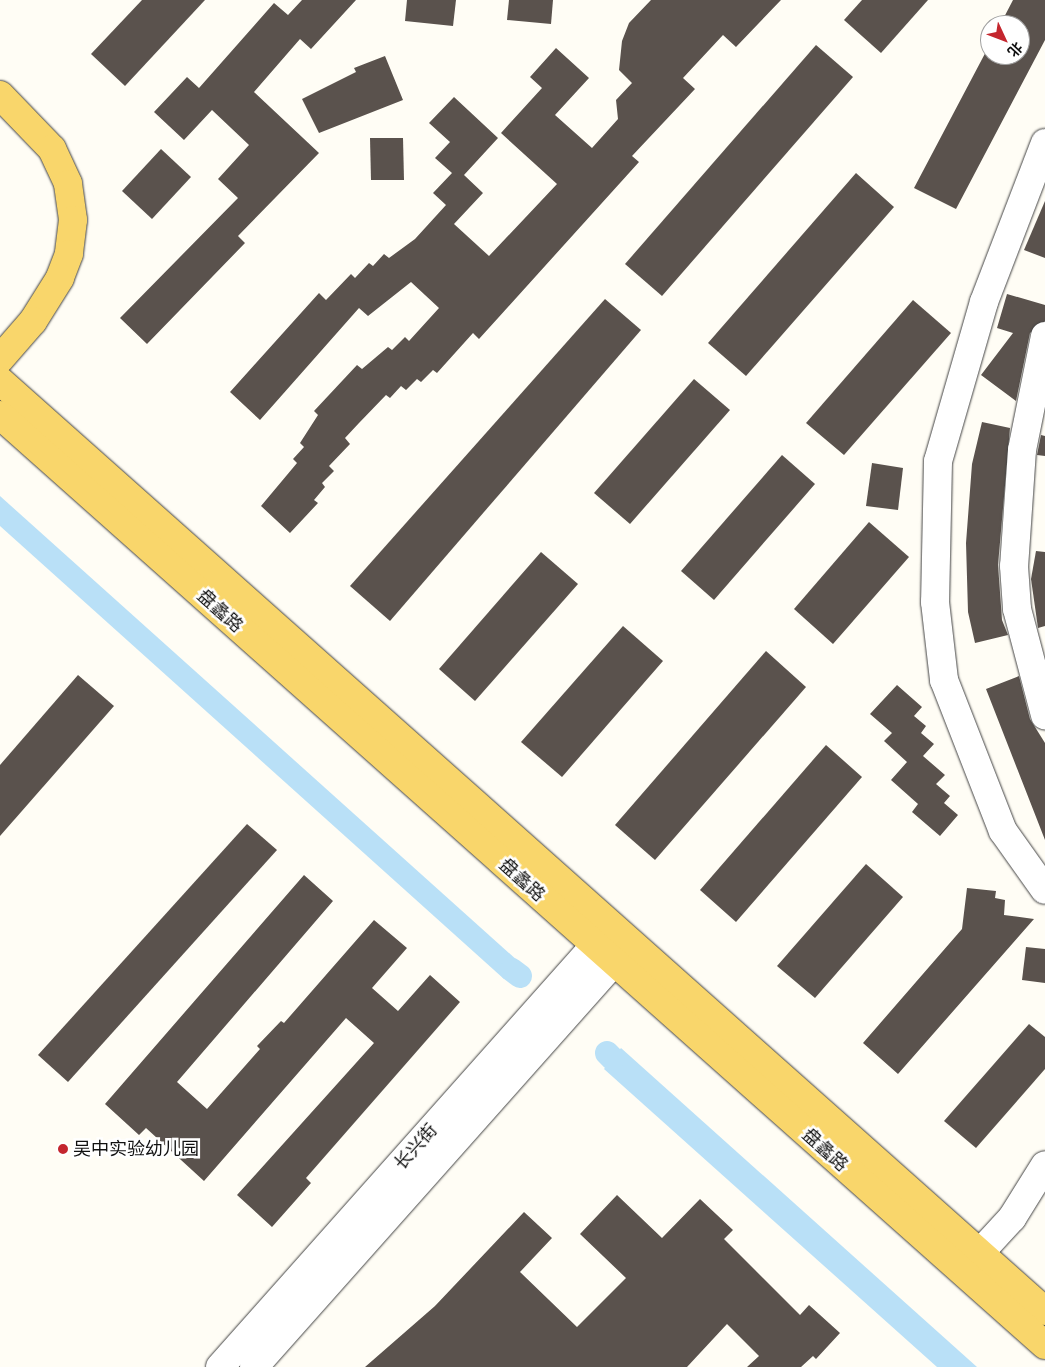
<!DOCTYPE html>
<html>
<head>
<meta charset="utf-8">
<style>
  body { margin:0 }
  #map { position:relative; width:1045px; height:1367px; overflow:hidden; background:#fffdf5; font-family:"Roboto Serif","Noto Sans SC",serif }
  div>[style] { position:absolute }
  .water>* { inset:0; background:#b9e0f7 }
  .canal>* { height:24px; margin:-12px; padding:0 12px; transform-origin:12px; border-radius:12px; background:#b9e0f7 }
  .building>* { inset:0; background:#5a524d }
  .roads { filter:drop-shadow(0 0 1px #444) drop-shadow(0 0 1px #444) }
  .minor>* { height:28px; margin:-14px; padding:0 14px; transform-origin:14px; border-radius:14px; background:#fff }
  .major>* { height:28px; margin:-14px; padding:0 14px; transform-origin:14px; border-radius:14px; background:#f9d66b }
  .dots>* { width:14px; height:14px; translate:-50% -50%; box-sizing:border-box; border:2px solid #fff; border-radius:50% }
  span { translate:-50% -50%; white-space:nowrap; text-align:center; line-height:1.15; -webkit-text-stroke:5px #fff; paint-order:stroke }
  .street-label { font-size:18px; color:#111 }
  .poi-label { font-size:18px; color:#111 }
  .left { translate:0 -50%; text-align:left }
  .north { position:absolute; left:980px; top:15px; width:50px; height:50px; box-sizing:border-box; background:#fff; border:1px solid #a0a0a0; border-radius:50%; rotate:133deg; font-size:14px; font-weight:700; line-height:20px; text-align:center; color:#111 }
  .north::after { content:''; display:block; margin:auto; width:18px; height:22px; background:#c4262e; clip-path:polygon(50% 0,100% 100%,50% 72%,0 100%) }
</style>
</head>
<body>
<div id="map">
  <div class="water">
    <i style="clip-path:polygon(0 496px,519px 962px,504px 979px,0 526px)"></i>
    <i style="clip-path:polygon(621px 1048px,977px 1367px,937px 1367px,604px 1069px)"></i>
  </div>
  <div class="canal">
    <i style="left:512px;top:970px;width:10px;rotate:37deg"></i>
    <i style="left:607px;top:1053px;width:8px;rotate:45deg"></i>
  </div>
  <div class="building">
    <i style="clip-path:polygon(142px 0,205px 0,125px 86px,91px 54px)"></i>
    <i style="clip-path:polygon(302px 0,356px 0,311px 49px,300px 39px,254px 92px,319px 153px,238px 236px,245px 243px,147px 344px,120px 318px,238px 198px,218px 179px,249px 145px,212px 110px,184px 140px,154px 112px,187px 77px,199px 88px,274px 3px,288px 15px)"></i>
    <i style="clip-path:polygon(407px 0,456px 0,453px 26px,405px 21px)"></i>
    <i style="clip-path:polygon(509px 0,553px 0,551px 24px,507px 20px)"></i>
    <i style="clip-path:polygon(651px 0,781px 0,736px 47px,723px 35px,683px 78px,695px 89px,632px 156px,639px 162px,479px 339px,473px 333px,437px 373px,433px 370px,421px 382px,417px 379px,406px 390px,401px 386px,390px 398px,386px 395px,359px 423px,345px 438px,350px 444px,329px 466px,334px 471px,322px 483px,325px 487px,314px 500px,318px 503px,290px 533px,261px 506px,297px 463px,293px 459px,304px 447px,300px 443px,318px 415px,314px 411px,357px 365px,362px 369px,388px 347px,392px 350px,405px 337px,409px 341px,439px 308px,411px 282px,368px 316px,359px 308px,260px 420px,230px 392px,319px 293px,326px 300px,351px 274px,355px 278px,369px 263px,373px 266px,384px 254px,389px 258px,415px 239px,446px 205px,433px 193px,452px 173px,435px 158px,450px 142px,429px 123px,454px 97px,498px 138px,464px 175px,483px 193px,454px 224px,489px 256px,557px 184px,501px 133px,542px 88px,530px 77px,556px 48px,589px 78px,555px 115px,592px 148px,618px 119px,616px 100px,632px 83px,619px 70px,622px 41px,629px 23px)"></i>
    <i style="clip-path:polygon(862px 0,928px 0,881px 53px,844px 20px)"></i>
    <i style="clip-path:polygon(1013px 0,1045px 0,1045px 40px,956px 209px,914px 188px,990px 44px,990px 55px,1020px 55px,1020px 25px,1000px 25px)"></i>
    <i style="clip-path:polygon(816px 45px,853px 77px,662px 296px,625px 264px)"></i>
    <i style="clip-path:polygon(385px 56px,403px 100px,319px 133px,302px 99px,356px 72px,354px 68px)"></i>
    <i style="clip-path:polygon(370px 138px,403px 138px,404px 180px,371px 180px)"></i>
    <i style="clip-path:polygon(161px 149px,191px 177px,152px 219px,122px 191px)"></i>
    <i style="clip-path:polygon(856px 173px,894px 207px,746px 376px,708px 343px)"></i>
    <i style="clip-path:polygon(1045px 201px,1045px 258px,1024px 250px)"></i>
    <i style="clip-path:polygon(1007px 294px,1045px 305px,1045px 321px,1030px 333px,1016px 401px,981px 375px,1013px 333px,997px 328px)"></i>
    <i style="clip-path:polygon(605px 299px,641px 330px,390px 621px,350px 586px)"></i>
    <i style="clip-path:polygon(913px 300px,951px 333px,844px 455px,806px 423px)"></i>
    <i style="clip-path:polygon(694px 379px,730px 410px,630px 524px,594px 493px)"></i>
    <i style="clip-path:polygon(982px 422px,1010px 428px,998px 565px,1002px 620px,1008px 635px,975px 643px,968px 612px,966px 543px,972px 464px)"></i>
    <i style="clip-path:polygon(1041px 435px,1045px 436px,1045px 456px,1037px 455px)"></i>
    <i style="clip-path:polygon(782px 455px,815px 484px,714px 600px,681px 571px)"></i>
    <i style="clip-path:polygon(872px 463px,903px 468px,898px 510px,866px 506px)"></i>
    <i style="clip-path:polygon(869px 522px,909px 557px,833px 644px,794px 609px)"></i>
    <i style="clip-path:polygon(1036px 551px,1045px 552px,1045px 626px,1038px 628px,1031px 579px)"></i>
    <i style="clip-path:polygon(541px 552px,578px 584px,475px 701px,439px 669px)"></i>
    <i style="clip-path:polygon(623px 626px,663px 661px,562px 777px,521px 742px)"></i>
    <i style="clip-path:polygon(766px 651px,806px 687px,655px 860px,615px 825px)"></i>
    <i style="clip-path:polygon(78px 675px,114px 706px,0 836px,0 765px)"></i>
    <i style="clip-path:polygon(1019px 676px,1030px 719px,1045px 743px,1045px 840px,986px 689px)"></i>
    <i style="clip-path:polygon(897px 685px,922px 707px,914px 716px,926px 726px,921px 733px,934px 744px,923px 756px,945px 775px,936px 784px,950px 796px,944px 803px,958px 815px,940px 836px,912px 812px,918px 804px,891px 780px,907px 762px,884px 741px,892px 733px,870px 714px)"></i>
    <i style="clip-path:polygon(826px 745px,862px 777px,736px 922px,700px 890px)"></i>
    <i style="clip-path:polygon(247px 824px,277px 850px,68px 1082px,38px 1055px)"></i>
    <i style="clip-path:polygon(866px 864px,903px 897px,815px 998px,777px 966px)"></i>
    <i style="clip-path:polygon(304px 875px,333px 901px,177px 1082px,207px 1109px,260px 1049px,257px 1046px,281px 1021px,284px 1023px,374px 920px,407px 948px,372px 988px,398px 1011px,430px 975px,460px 1002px,306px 1178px,311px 1183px,272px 1227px,237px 1195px,374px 1043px,346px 1018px,204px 1181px,146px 1128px,139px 1135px,105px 1104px)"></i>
    <i style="clip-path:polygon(967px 888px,996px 891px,995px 898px,1005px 900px,1004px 915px,1034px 919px,898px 1074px,863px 1043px,962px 929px)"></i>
    <i style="clip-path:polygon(1026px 947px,1045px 949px,1045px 983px,1022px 980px)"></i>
    <i style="clip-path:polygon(1029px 1024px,1045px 1037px,1045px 1069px,976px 1148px,944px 1121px)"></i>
    <i style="clip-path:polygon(617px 1195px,662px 1238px,700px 1199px,733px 1230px,724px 1239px,800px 1315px,809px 1305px,840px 1333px,816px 1359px,813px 1356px,801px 1367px,747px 1367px,759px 1356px,727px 1324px,687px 1367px,365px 1367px,435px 1306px,524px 1212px,552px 1238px,520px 1272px,577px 1327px,626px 1278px,580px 1234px)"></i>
  </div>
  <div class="roads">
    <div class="minor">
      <i style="left:1045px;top:143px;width:170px;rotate:111deg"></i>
      <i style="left:984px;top:302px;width:166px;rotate:106.1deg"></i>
      <i style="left:938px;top:461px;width:141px;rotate:91.2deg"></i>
      <i style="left:935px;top:602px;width:79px;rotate:83.4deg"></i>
      <i style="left:944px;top:680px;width:162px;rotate:68.7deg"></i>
      <i style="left:1003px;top:831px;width:72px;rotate:54.6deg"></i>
      <i style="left:1045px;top:336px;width:116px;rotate:101.4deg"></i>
      <i style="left:1022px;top:450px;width:116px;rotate:93.9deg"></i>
      <i style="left:1014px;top:566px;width:43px;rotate:86deg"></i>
      <i style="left:1017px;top:609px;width:110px;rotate:75.2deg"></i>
      <i style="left:964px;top:1270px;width:71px;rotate:-47.3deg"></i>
      <i style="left:1012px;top:1218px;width:62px;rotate:-58.1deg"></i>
      <i style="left:220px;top:1367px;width:589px;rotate:-48.37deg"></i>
      <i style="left:254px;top:1367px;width:566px;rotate:-48.37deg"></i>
    </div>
    <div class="major">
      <i style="left:0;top:95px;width:75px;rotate:46.1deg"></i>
      <i style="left:52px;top:149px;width:38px;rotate:65deg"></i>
      <i style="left:68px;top:184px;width:36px;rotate:82deg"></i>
      <i style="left:73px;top:220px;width:34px;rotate:97deg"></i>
      <i style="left:69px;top:254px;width:26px;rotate:111deg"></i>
      <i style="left:60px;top:278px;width:51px;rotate:122.1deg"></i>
      <i style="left:33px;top:321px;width:50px;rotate:131deg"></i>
      <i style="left:0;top:381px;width:1399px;rotate:41.67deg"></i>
      <i style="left:0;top:415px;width:1399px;rotate:41.67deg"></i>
    </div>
  </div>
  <div class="dots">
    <i style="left:63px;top:1149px;background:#c4262e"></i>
  </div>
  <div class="street-label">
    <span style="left:220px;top:611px;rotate:42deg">盘蠡路</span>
    <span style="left:522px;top:880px;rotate:42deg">盘蠡路</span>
    <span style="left:416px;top:1147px;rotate:-48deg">长兴街</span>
    <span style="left:825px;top:1150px;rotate:42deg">盘蠡路</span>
  </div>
  <div class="poi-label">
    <span class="left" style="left:73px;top:1149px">吴中实验幼儿园</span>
  </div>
  <div class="north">北</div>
</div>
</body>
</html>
